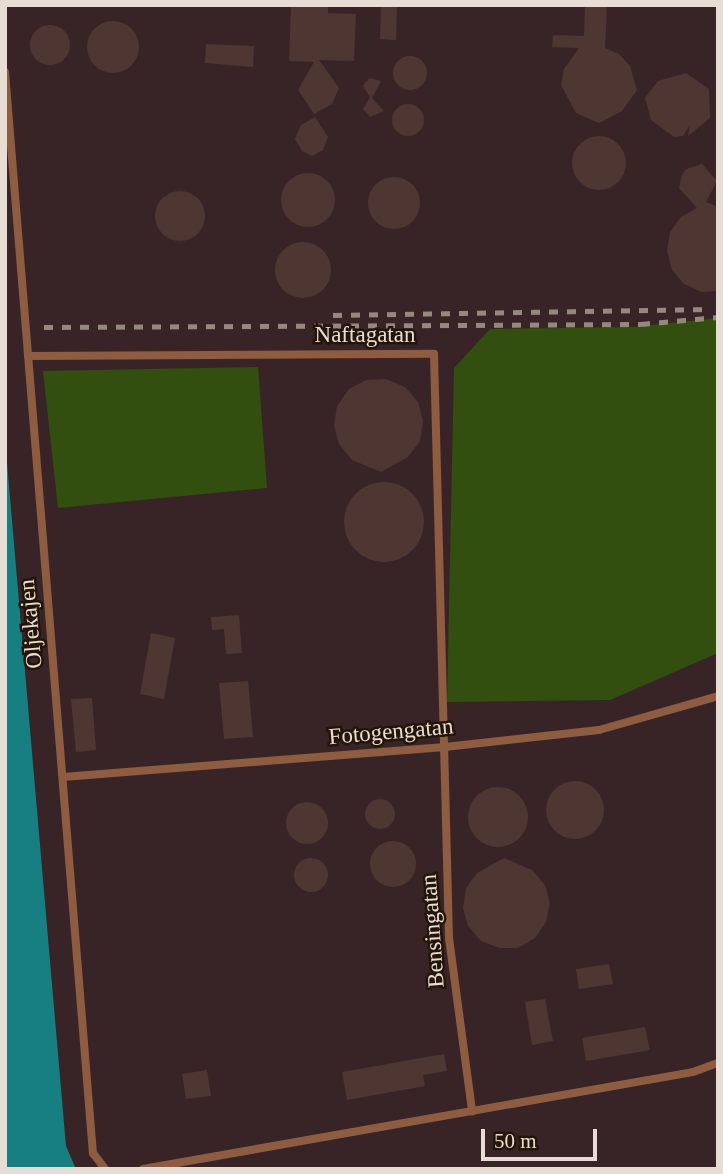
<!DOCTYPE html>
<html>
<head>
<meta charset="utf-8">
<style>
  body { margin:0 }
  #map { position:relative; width:723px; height:1174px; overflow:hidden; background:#2f1f12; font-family:Georgia,serif }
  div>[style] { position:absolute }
  .industrial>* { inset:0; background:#382427 }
  .green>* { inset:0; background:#324f0f }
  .water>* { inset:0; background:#177f81 }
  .building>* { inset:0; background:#4e3732 }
  .round { border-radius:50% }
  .service>* { height:8px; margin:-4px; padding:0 4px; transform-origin:4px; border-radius:4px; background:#8e5d41 }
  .rail>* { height:4.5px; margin-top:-2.25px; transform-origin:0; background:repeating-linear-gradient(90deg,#95887d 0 9px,transparent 0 18px) }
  span { translate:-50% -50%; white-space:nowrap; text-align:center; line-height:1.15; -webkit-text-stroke:5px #251509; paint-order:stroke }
  .street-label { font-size:23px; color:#e8ddd4 }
  .frame { position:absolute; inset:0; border:7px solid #e8ddd4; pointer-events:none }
  .scale { position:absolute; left:481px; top:1129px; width:116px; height:32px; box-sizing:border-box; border:4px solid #e8ddd4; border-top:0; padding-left:9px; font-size:21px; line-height:24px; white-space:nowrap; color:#e8ddd4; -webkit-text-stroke:5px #251509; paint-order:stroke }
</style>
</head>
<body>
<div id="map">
  <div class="industrial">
    <i style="clip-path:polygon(5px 5px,718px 5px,718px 1169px,76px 1169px,66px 1146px,5px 439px)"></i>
  </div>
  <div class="green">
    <i style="clip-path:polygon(718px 318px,718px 653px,610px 700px,447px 702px,454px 368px,490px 329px,634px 327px)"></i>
    <i style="clip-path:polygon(258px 367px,267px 488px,58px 508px,43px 371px)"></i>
  </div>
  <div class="water">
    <i style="clip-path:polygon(5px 439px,66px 1146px,76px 1169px,5px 1169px)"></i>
  </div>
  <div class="building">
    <i style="clip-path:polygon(291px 5px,328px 5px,328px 13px,356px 14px,354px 61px,319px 60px,339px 88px,332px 104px,314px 114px,298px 90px,314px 62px,289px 61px)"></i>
    <i style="clip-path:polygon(381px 5px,397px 5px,396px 40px,380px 39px)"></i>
    <i style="clip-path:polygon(585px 5px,607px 5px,605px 48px,619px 54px,630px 66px,637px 90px,622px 111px,599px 123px,576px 113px,561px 85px,564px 69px,579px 48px,552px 47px,553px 35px,584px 36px)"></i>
    <i class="round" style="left:87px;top:21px;width:52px;height:52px"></i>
    <i class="round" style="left:30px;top:25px;width:40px;height:40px"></i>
    <i style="clip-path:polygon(206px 44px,254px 46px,253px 67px,205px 63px)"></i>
    <i class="round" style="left:393px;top:56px;width:34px;height:34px"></i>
    <i style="clip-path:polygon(686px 73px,709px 89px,710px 118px,688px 136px,690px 125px,683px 136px,674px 137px,651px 120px,645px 98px,658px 81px)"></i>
    <i style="clip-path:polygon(369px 78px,381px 81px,372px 98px,384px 111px,370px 117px,363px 109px,370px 97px,363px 86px)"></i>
    <i class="round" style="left:392px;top:104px;width:32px;height:32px"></i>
    <i style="clip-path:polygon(315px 117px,328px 137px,323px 150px,312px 156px,302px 151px,295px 139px,301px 125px)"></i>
    <i class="round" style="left:572px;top:136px;width:54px;height:54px"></i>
    <i style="clip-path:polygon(702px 164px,717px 181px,706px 202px,718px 207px,718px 291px,702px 292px,684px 284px,672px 270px,667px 251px,670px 232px,681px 217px,697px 208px,679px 188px,682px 175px,686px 169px)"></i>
    <i class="round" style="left:281px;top:173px;width:54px;height:54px"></i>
    <i class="round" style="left:368px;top:177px;width:52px;height:52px"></i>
    <i class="round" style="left:155px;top:191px;width:50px;height:50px"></i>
    <i class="round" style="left:275px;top:242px;width:56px;height:56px"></i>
    <i style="clip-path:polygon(386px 379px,405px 387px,418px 402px,423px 421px,420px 441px,408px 457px,381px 472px,352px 460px,339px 444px,334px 425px,337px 406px,349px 389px,366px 380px)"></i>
    <i class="round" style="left:344px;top:482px;width:80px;height:80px"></i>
    <i style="clip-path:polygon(239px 615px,242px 653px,226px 654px,224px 629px,212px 630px,211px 617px)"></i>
    <i style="clip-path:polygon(151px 633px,175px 638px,164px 699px,140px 694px)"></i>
    <i style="clip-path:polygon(248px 681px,253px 737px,224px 739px,219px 683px)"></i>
    <i style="clip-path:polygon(92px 698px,96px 750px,76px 752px,71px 699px)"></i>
    <i class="round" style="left:546px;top:781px;width:58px;height:58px"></i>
    <i class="round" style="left:468px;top:787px;width:60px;height:60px"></i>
    <i class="round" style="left:365px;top:799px;width:30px;height:30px"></i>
    <i class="round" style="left:286px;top:802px;width:42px;height:42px"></i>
    <i class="round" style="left:370px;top:841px;width:46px;height:46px"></i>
    <i class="round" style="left:294px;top:858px;width:34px;height:34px"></i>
    <i style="clip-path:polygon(504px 858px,532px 870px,545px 885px,550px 903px,546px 922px,535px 938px,518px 948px,499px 948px,481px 941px,468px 926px,463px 908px,466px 888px,477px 873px)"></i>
    <i style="clip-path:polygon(609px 964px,613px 984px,579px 989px,576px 969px)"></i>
    <i style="clip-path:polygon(545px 999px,553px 1041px,532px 1045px,525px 1002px)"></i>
    <i style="clip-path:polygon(645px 1027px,650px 1050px,586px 1061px,582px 1038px)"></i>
    <i style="clip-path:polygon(444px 1054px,447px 1071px,423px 1075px,425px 1086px,347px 1100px,342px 1072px)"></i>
    <i style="clip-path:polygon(207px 1070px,211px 1096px,186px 1099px,182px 1074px)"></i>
  </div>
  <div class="service">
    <i style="left:5px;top:72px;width:1085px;rotate:85.35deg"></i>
    <i style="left:93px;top:1153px;width:20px;rotate:53deg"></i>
    <i style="left:28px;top:356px;width:406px;rotate:-0.3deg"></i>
    <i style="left:434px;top:354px;width:584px;rotate:88.53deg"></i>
    <i style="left:449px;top:938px;width:175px;rotate:82.4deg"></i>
    <i style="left:63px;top:777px;width:383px;rotate:-4.5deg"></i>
    <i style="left:445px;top:747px;width:155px;rotate:-6.3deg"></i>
    <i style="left:599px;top:730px;width:124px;rotate:-15.9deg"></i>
    <i style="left:143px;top:1169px;width:558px;rotate:-10deg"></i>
    <i style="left:693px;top:1072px;width:27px;rotate:-20deg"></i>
  </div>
  <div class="rail">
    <i style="left:333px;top:315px;width:378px;rotate:-0.9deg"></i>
    <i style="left:44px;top:327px;width:597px;rotate:-0.29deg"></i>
    <i style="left:641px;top:324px;width:77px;rotate:-5.2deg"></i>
  </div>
  <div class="street-label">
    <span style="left:365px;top:335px">Naftagatan</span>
    <span style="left:31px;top:624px;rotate:-95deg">Oljekajen</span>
    <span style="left:391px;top:732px;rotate:-5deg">Fotogengatan</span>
    <span style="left:433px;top:931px;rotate:-94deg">Bensingatan</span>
  </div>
  <div class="frame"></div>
  <div class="scale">50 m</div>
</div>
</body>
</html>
